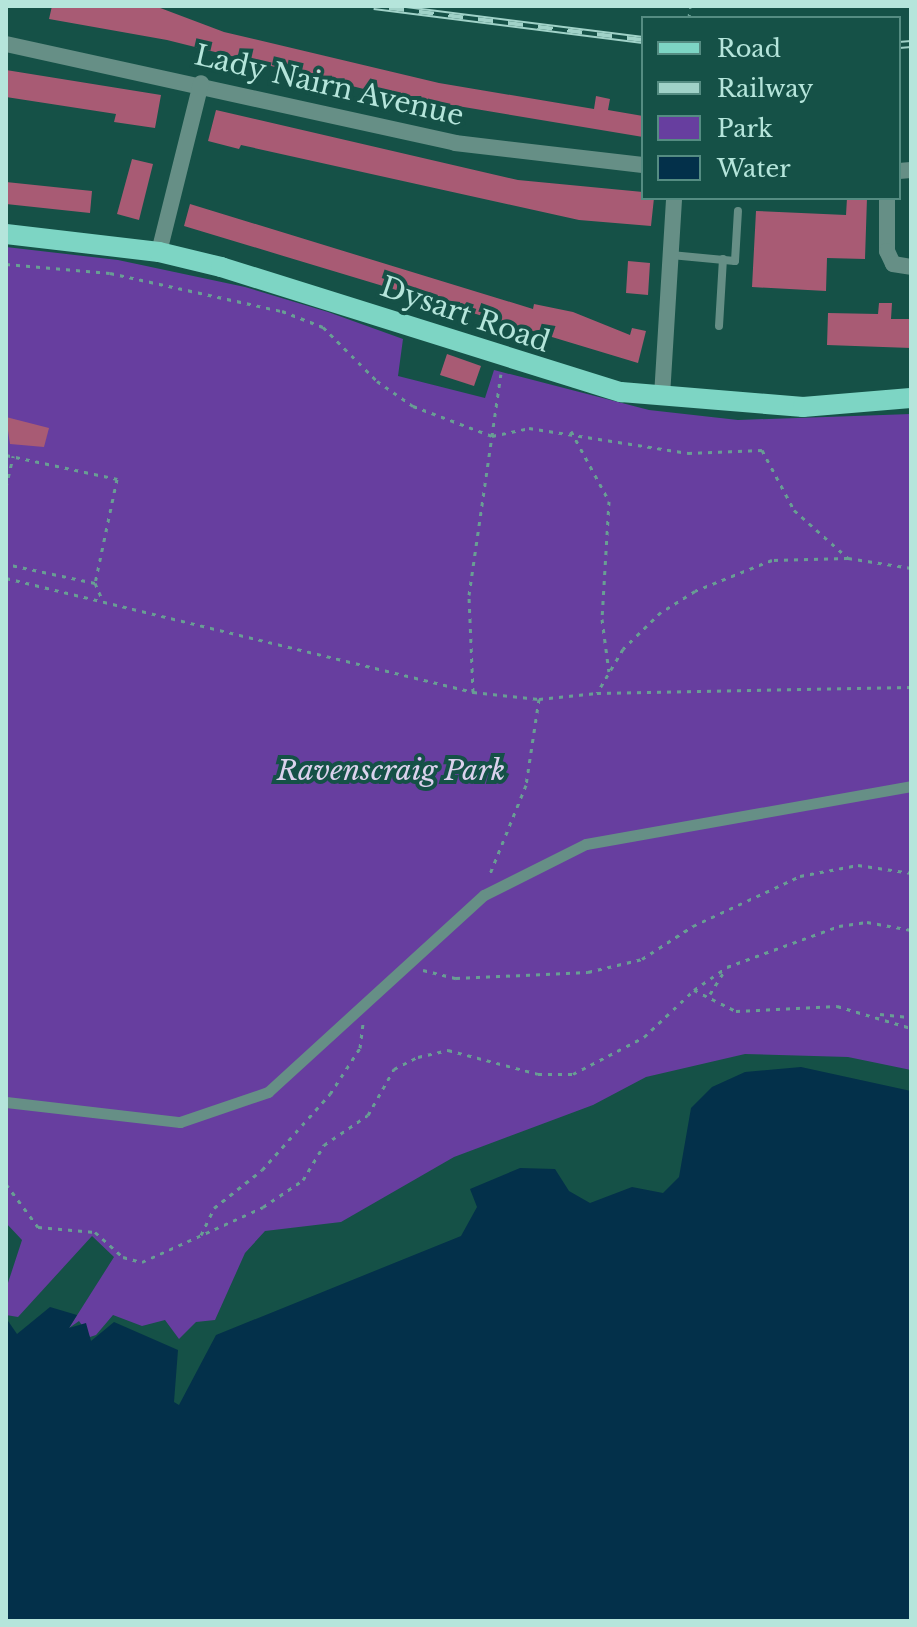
<!DOCTYPE html>
<html>
<head>
<meta charset="utf-8">
<style>
  body { margin:0 }
  #map { position:relative; width:917px; height:1627px; overflow:hidden; background:#155147; font-family:"Libre Baskerville",serif }
  div>[style] { position:absolute }
  .green>* { inset:0; background:#673e9f }
  .water>* { inset:0; background:#03304a }
  .building>* { inset:0; background:#a85b74 }
  .path>* { height:3px; margin-top:-1.5px; transform-origin:0; background:repeating-linear-gradient(90deg,#689e94 0 4px,transparent 0 10px) }
  .service>* { height:8px; margin:-4px; padding:0 4px; transform-origin:4px; border-radius:4px; background:#668f86 }
  .pedestrian>* { height:11px; margin:-5.5px; padding:0 5.5px; transform-origin:5.5px; border-radius:5.5px; background:#668f86 }
  .minor>* { height:16px; margin:-8px; padding:0 8px; transform-origin:8px; border-radius:8px; background:#668f86 }
  .primary>* { height:20px; margin:-10px; padding:0 10px; transform-origin:10px; border-radius:10px; background:#7dd5c4 }
  .rail>* { height:8px; margin-top:-4px; transform-origin:0; background:repeating-linear-gradient(90deg,#155147 0 15px,#a0d2c8 0 30px); box-sizing:border-box; border-block:2px solid #a0d2c8 }
  span { translate:-50% -50%; white-space:nowrap; text-align:center; line-height:1.15; -webkit-text-stroke:8px #155147; paint-order:stroke }
  .street-label { font-size:28px; color:#b5e5db }
  .park-label { font-size:28px; color:#dbd2ed; font-style:italic }
  .frame { position:absolute; inset:0; border:8px solid #b5e5db; pointer-events:none }
  .legend { position:absolute; left:641px; top:16px; width:260px; height:184px; box-sizing:border-box; background:#155147; border:2px solid #558c82; margin:0; padding:10px 14px; list-style:none; font-size:24px; color:#b5e5db }
  .legend li { display:flex; align-items:center; gap:16px; height:40px }
  .legend b { width:40px; border:2px solid #558c82 }
</style>
</head>
<body>
<div id="map">
  <div class="green">
    <i style="clip-path:polygon(6px 247px,118px 260px,245px 287px,328px 312px,403px 339px,398px 376px,485px 398px,494px 370px,649px 410px,738px 420px,911px 414px,911px 1070px,848px 1057px,745px 1054px,646px 1077px,593px 1105px,454px 1157px,341px 1222px,265px 1231px,245px 1253px,215px 1320px,196px 1322px,179px 1339px,165px 1320px,142px 1326px,113px 1315px,96px 1335px,90px 1337px,79px 1321px,69px 1328px,114px 1257px,92px 1236px,18px 1317px,6px 1315px,6px 1289px,22px 1240px,6px 1223px)"></i>
  </div>
  <div class="water">
    <i style="clip-path:polygon(801px 1067px,911px 1091px,911px 1621px,6px 1621px,6px 1318px,17px 1334px,50px 1307px,77px 1315px,69px 1328px,86px 1323px,91px 1341px,114px 1322px,178px 1350px,174px 1402px,179px 1405px,216px 1335px,461px 1236px,477px 1207px,470px 1189px,520px 1168px,555px 1169px,569px 1191px,590px 1203px,632px 1187px,663px 1193px,679px 1177px,691px 1108px,712px 1087px,745px 1072px)"></i>
  </div>
  <div class="building">
    <i style="clip-path:polygon(52px 6px,155px 6px,224px 32px,439px 83px,594px 109px,596px 96px,610px 99px,608px 110px,643px 116px,643px 137px,380px 93px,167px 40px,49px 19px)"></i>
    <i style="clip-path:polygon(6px 70px,161px 95px,155px 128px,114px 122px,116px 114px,6px 97px)"></i>
    <i style="clip-path:polygon(216px 110px,518px 180px,643px 192px,643px 198px,654px 198px,651px 226px,579px 220px,241px 145px,239px 149px,208px 141px)"></i>
    <i style="clip-path:polygon(132px 159px,153px 164px,139px 220px,117px 214px)"></i>
    <i style="clip-path:polygon(6px 182px,92px 191px,90px 213px,6px 204px)"></i>
    <i style="clip-path:polygon(847px 198px,867px 198px,865px 259px,827px 258px,826px 291px,752px 287px,756px 211px,846px 215px)"></i>
    <i style="clip-path:polygon(190px 204px,533px 309px,534px 304px,573px 312px,630px 335px,632px 328px,646px 331px,638px 363px,184px 226px)"></i>
    <i style="clip-path:polygon(628px 261px,650px 263px,648px 295px,626px 293px)"></i>
    <i style="clip-path:polygon(879px 303px,892px 303px,891px 319px,911px 319px,911px 348px,827px 345px,828px 313px,878px 314px)"></i>
    <i style="clip-path:polygon(447px 354px,481px 366px,474px 386px,440px 375px)"></i>
    <i style="clip-path:polygon(6px 417px,49px 428px,44px 447px,10px 444px)"></i>
  </div>
  <div class="path">
    <i style="left:689px;top:18px;width:12px;rotate:-85deg"></i>
    <i style="left:6px;top:264px;width:104px;rotate:4.9deg"></i>
    <i style="left:110px;top:273px;width:176px;rotate:12.5deg"></i>
    <i style="left:282px;top:311px;width:44px;rotate:21.3deg"></i>
    <i style="left:323px;top:327px;width:76px;rotate:45deg"></i>
    <i style="left:377px;top:381px;width:44px;rotate:34.8deg"></i>
    <i style="left:413px;top:406px;width:85px;rotate:20.8deg"></i>
    <i style="left:492px;top:436px;width:38px;rotate:-12deg"></i>
    <i style="left:529px;top:428px;width:161px;rotate:8.9deg"></i>
    <i style="left:688px;top:453px;width:74px;rotate:-2.3deg"></i>
    <i style="left:762px;top:450px;width:68px;rotate:61.9deg"></i>
    <i style="left:794px;top:510px;width:72px;rotate:41.6deg"></i>
    <i style="left:848px;top:558px;width:76px;rotate:178.5deg"></i>
    <i style="left:772px;top:560px;width:83px;rotate:158.1deg"></i>
    <i style="left:695px;top:591px;width:40px;rotate:148deg"></i>
    <i style="left:661px;top:612px;width:53px;rotate:135.8deg"></i>
    <i style="left:623px;top:649px;width:51px;rotate:120.6deg"></i>
    <i style="left:571px;top:431px;width:80px;rotate:61.5deg"></i>
    <i style="left:609px;top:501px;width:118px;rotate:93.4deg"></i>
    <i style="left:602px;top:619px;width:53px;rotate:82.5deg"></i>
    <i style="left:6px;top:455px;width:114px;rotate:12.2deg"></i>
    <i style="left:117px;top:479px;width:106px;rotate:101.9deg"></i>
    <i style="left:95px;top:583px;width:91px;rotate:-167.9deg"></i>
    <i style="left:6px;top:487px;width:32px;rotate:-77deg"></i>
    <i style="left:848px;top:558px;width:64px;rotate:9deg"></i>
    <i style="left:6px;top:578px;width:481px;rotate:13.7deg"></i>
    <i style="left:473px;top:692px;width:66px;rotate:6.1deg"></i>
    <i style="left:539px;top:699px;width:87px;rotate:98.6deg"></i>
    <i style="left:526px;top:785px;width:98px;rotate:112.1deg"></i>
    <i style="left:95px;top:583px;width:17px;rotate:66deg"></i>
    <i style="left:473px;top:692px;width:97px;rotate:-92.4deg"></i>
    <i style="left:469px;top:595px;width:223px;rotate:-81.8deg"></i>
    <i style="left:539px;top:699px;width:58px;rotate:-5.9deg"></i>
    <i style="left:597px;top:693px;width:314px;rotate:-1.1deg"></i>
    <i style="left:423px;top:970px;width:34px;rotate:14deg"></i>
    <i style="left:456px;top:978px;width:132px;rotate:-2.6deg"></i>
    <i style="left:588px;top:972px;width:56px;rotate:-13.5deg"></i>
    <i style="left:642px;top:959px;width:61px;rotate:-32.9deg"></i>
    <i style="left:693px;top:926px;width:118px;rotate:-25deg"></i>
    <i style="left:800px;top:876px;width:59px;rotate:-10.7deg"></i>
    <i style="left:858px;top:865px;width:54px;rotate:8.6deg"></i>
    <i style="left:694px;top:990px;width:40px;rotate:-34.9deg"></i>
    <i style="left:727px;top:967px;width:119px;rotate:-20.1deg"></i>
    <i style="left:839px;top:926px;width:28px;rotate:-8deg"></i>
    <i style="left:867px;top:922px;width:45px;rotate:10.3deg"></i>
    <i style="left:710px;top:994px;width:28px;rotate:-58deg"></i>
    <i style="left:880px;top:1014px;width:31px;rotate:6deg"></i>
    <i style="left:6px;top:1184px;width:54px;rotate:53.3deg"></i>
    <i style="left:38px;top:1227px;width:57px;rotate:5deg"></i>
    <i style="left:95px;top:1232px;width:38px;rotate:42deg"></i>
    <i style="left:123px;top:1257px;width:20px;rotate:15deg"></i>
    <i style="left:142px;top:1262px;width:133px;rotate:-24.4deg"></i>
    <i style="left:263px;top:1207px;width:48px;rotate:-34deg"></i>
    <i style="left:303px;top:1180px;width:41px;rotate:-59deg"></i>
    <i style="left:324px;top:1145px;width:53px;rotate:-34.3deg"></i>
    <i style="left:368px;top:1115px;width:53px;rotate:-60.5deg"></i>
    <i style="left:394px;top:1069px;width:27px;rotate:-27deg"></i>
    <i style="left:418px;top:1057px;width:31px;rotate:-13deg"></i>
    <i style="left:448px;top:1050px;width:93px;rotate:14.9deg"></i>
    <i style="left:538px;top:1074px;width:35px"></i>
    <i style="left:573px;top:1074px;width:80px;rotate:-27.5deg"></i>
    <i style="left:644px;top:1037px;width:69px;rotate:-43.2deg"></i>
    <i style="left:694px;top:990px;width:47px;rotate:26.6deg"></i>
    <i style="left:736px;top:1011px;width:101px;rotate:-2.8deg"></i>
    <i style="left:837px;top:1006px;width:77px;rotate:16.6deg"></i>
    <i style="left:201px;top:1235px;width:30px;rotate:-64deg"></i>
    <i style="left:214px;top:1208px;width:61px;rotate:-38.4deg"></i>
    <i style="left:262px;top:1170px;width:102px;rotate:-48.2deg"></i>
    <i style="left:330px;top:1094px;width:55px;rotate:-56.9deg"></i>
    <i style="left:360px;top:1048px;width:24px;rotate:-83deg"></i>
  </div>
  <div class="service">
    <i style="left:671px;top:255px;width:64px;rotate:5.4deg"></i>
    <i style="left:735px;top:261px;width:50px;rotate:-86.6deg"></i>
    <i style="left:719px;top:326px;width:67px;rotate:-86.6deg"></i>
  </div>
  <div class="pedestrian">
    <i style="left:6px;top:1102px;width:175px;rotate:6.6deg"></i>
    <i style="left:180px;top:1122px;width:93px;rotate:-18.8deg"></i>
    <i style="left:268px;top:1092px;width:292px;rotate:-42.4deg"></i>
    <i style="left:484px;top:895px;width:114px;rotate:-26.6deg"></i>
    <i style="left:586px;top:844px;width:330px;rotate:-10.1deg"></i>
  </div>
  <div class="minor">
    <i style="left:6px;top:44px;width:460px;rotate:12.4deg"></i>
    <i style="left:455px;top:143px;width:189px;rotate:6.7deg"></i>
    <i style="left:899px;top:171px;width:12px;rotate:-5deg"></i>
    <i style="left:887px;top:198px;width:53px;rotate:90deg"></i>
    <i style="left:887px;top:251px;width:14px;rotate:65deg"></i>
    <i style="left:893px;top:264px;width:18px;rotate:9deg"></i>
    <i style="left:159px;top:252px;width:174px;rotate:-76deg"></i>
    <i style="left:662px;top:396px;width:198px;rotate:-86.5deg"></i>
  </div>
  <div class="primary">
    <i style="left:6px;top:234px;width:154px;rotate:6.7deg"></i>
    <i style="left:159px;top:252px;width:64px;rotate:13.6deg"></i>
    <i style="left:221px;top:267px;width:419px;rotate:17.4deg"></i>
    <i style="left:621px;top:392px;width:183px;rotate:4.7deg"></i>
    <i style="left:803px;top:407px;width:108px;rotate:-4.8deg"></i>
  </div>
  <div class="rail">
    <i style="left:374px;top:6px;width:271px;rotate:7.2deg"></i>
    <i style="left:899px;top:45px;width:12px;rotate:-5deg"></i>
  </div>
  <div class="street-label">
    <span style="left:329px;top:86px;rotate:13deg">Lady Nairn Avenue</span>
    <span style="left:465px;top:315px;rotate:19deg">Dysart Road</span>
  </div>
  <div class="park-label">
    <span style="left:391px;top:771px">Ravenscraig Park</span>
  </div>
  <div class="frame"></div>
  <ul class="legend">
  <li><b style="height:10px;background:#7dd5c4"></b>Road</li>
  <li><b style="height:10px;background:#a0d2c8"></b>Railway</li>
  <li><b style="height:22px;background:#673e9f"></b>Park</li>
  <li><b style="height:22px;background:#03304a"></b>Water</li>
  </ul>
</div>
</body>
</html>
